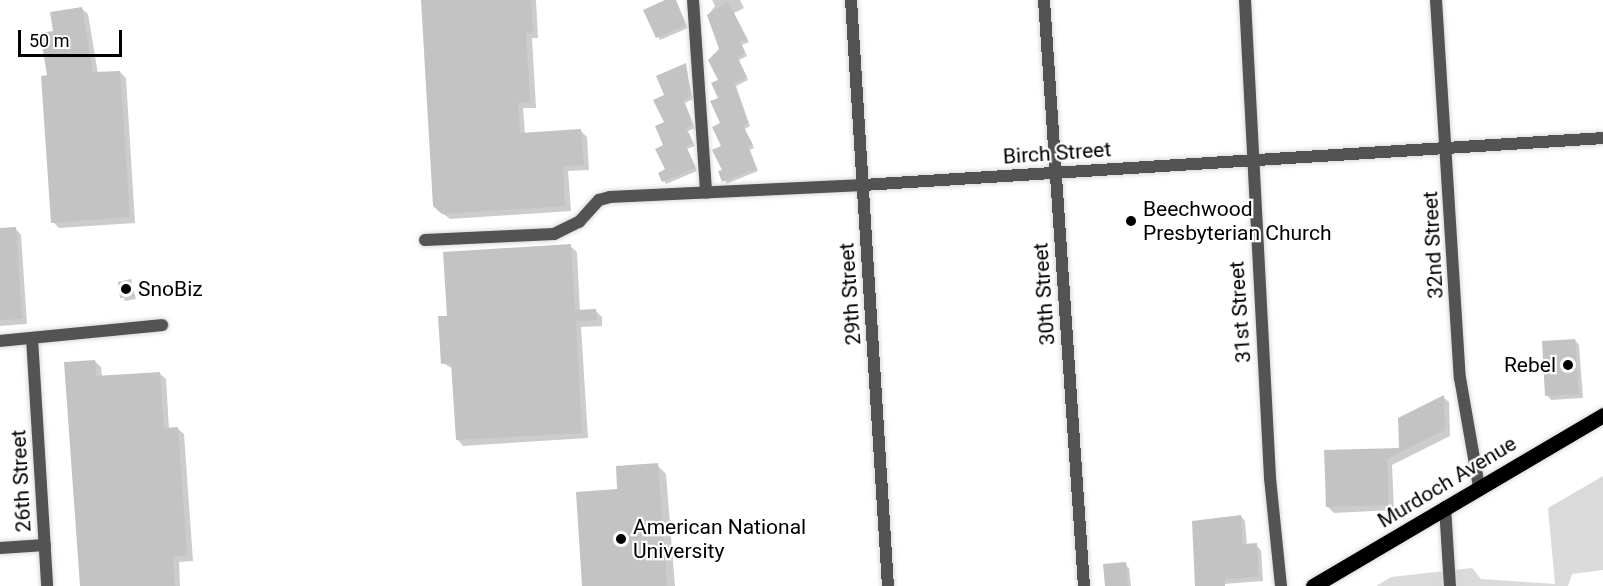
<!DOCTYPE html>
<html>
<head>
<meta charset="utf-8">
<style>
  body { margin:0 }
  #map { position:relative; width:1603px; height:586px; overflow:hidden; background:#fff; font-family:Roboto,sans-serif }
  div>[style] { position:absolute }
  .green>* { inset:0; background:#dadada }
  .shadow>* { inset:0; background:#0003 }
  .building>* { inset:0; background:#c3c3c3 }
  .roads { filter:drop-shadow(0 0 2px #dbdbdb) drop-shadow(0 0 2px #dbdbdb) }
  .minor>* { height:12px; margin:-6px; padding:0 6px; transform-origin:6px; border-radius:6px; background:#535353 }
  .primary>* { height:15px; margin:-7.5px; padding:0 7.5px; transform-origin:7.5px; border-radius:7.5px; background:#000 }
  .dots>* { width:16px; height:16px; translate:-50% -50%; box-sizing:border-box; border:3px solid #fff; border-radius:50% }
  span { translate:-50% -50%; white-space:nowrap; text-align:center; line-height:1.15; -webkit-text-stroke:4.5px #fff; paint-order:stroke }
  .street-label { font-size:21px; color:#000 }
  .poi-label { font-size:21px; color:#000 }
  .left { translate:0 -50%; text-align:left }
  .right { translate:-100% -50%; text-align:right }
  .scale { position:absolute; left:18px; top:30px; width:104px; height:27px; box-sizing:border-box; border:3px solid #000; border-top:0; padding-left:8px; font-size:18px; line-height:21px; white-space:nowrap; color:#000; -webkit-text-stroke:4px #fff; paint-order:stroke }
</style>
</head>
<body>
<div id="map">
  <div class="green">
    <i style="clip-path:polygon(1603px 476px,1603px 570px,1572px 574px,1568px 586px,1376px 586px,1391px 577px,1472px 568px,1481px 579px,1555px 584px,1548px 508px)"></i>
  </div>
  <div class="shadow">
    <i style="clip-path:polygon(422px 0,536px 0,538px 38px,532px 38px,536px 108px,523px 108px,525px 134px,581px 131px,587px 137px,589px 170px,568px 171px,571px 211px,450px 219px,441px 212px)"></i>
    <i style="clip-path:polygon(669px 0,676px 1px,688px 28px,660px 40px,645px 11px)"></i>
    <i style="clip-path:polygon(712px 0,740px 0,744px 8px,734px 13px,749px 42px,742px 45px,747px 56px,739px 60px,748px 80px,736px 86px,750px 126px,745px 129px,754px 148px,750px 150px,758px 171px,726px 184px,720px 50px,708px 15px,715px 6px)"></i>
    <i style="clip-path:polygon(82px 9px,88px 14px,98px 74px,120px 72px,126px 78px,135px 223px,59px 228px,53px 222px,49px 77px,54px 32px)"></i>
    <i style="clip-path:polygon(685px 65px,693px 99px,685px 103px,695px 128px,688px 131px,695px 146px,687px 149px,697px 171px,666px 184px,660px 174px,667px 170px,666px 96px)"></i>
    <i style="clip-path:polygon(15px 228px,21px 235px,27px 324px,0 326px,0 229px)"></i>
    <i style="clip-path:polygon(570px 246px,577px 252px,580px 312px,596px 311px,602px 317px,602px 326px,581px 327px,588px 438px,463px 446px,457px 439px,453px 369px,443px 363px,448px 317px)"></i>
    <i style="clip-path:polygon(131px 281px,136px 299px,125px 301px,119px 283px)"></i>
    <i style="clip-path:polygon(1575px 340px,1579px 345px,1583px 398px,1551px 400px,1547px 395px)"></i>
    <i style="clip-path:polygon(95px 361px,101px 367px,102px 377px,159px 373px,166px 379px,169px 429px,177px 428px,184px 434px,193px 561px,179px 562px,180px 586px,82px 586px)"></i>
    <i style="clip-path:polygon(1443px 397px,1449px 402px,1450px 436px,1392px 465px,1394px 510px,1334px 513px,1328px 507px,1326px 452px,1401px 449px)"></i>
    <i style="clip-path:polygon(657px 465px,666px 474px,675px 586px,584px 586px,619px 490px)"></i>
    <i style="clip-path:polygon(1241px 516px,1245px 521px,1247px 546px,1256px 545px,1261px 550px,1263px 581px,1197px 586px)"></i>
    <i style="clip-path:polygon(1125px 564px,1129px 568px,1131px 586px,1106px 586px)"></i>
  </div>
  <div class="building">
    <i style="clip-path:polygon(421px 0,531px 0,533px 32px,526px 33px,530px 102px,518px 103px,520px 133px,581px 129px,584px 165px,563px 166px,565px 206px,442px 214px,433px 206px)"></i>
    <i style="clip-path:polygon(665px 0,676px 0,686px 25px,656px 38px,643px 10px)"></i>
    <i style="clip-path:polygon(728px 2px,747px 39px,740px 42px,745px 53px,737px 57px,747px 77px,734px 83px,748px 123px,743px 126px,753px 145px,748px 147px,756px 169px,722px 182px,718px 171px,722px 170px,712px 150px,721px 146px,712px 127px,720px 123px,710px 101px,718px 98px,711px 83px,718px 80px,708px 60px,719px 49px,707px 15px)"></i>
    <i style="clip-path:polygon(82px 7px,93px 72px,120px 71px,130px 217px,51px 223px,41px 76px,47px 75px,40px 33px,53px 31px,50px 12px)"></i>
    <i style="clip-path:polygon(686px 63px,691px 96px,683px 100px,693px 125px,686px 128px,693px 143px,686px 146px,696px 168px,662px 182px,658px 173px,665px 169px,655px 149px,663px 145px,655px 126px,664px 122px,653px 100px,664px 95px,656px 76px)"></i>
    <i style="clip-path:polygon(16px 227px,22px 319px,0 320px,0 228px)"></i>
    <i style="clip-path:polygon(571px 244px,575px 310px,596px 309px,597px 320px,576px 321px,582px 433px,456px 440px,451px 363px,441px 364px,438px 316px,447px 316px,443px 252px)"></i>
    <i style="clip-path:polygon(131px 279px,134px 296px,120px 298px,118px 282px)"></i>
    <i style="clip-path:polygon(1575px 339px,1579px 394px,1545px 396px,1542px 341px)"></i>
    <i style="clip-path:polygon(95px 360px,96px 376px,160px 372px,164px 428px,178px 427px,187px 555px,173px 556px,175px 586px,80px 586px,64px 362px)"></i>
    <i style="clip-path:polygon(1444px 395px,1445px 430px,1387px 459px,1389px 505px,1326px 507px,1324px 450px,1399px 448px,1398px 418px)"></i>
    <i style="clip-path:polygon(658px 463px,667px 586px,582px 586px,576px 492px,617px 489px,616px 466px)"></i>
    <i style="clip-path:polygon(1241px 515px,1243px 544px,1257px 543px,1259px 577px,1225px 579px,1225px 586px,1195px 586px,1192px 521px)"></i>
    <i style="clip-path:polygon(1126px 562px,1128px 586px,1105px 586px,1103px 564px)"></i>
  </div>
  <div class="roads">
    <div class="minor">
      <i style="left:693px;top:0;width:193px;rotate:86.1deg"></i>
      <i style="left:851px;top:0;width:587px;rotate:86.39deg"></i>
      <i style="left:1044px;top:0;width:587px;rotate:86.1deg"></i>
      <i style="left:1245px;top:0;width:479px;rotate:87deg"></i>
      <i style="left:1270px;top:478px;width:109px;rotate:84.2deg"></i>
      <i style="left:1436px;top:0;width:379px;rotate:86.4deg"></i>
      <i style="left:1460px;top:378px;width:111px;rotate:80.1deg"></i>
      <i style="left:425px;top:240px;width:129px;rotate:-2.7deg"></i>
      <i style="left:554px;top:234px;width:28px;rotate:-26deg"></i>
      <i style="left:579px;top:222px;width:30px;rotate:-48deg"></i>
      <i style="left:599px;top:200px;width:11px;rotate:-15deg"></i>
      <i style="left:610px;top:197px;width:253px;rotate:-2.7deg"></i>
      <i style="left:863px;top:185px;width:741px;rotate:-3.63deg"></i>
      <i style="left:32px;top:338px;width:248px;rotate:86.5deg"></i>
      <i style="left:0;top:341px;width:163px;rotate:-5.6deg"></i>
      <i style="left:1445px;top:507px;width:79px;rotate:86.4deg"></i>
      <i style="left:0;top:548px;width:45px;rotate:-3.8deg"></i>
    </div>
    <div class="primary">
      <i style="left:1313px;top:586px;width:337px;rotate:-30.5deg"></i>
    </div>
  </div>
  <div class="dots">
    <i style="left:1131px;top:221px;background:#000"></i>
    <i style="left:126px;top:289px;background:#000"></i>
    <i style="left:1568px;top:365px;background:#000"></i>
    <i style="left:621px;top:539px;background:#000"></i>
  </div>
  <div class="street-label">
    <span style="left:1057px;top:153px;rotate:-4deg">Birch Street</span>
    <span style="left:1433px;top:245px;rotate:-93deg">32nd Street</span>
    <span style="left:850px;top:294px;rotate:-94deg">29th Street</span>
    <span style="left:1044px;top:294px;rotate:-94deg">30th Street</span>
    <span style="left:1240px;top:312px;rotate:-94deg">31st Street</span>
    <span style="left:21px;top:481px;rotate:-93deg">26th Street</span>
    <span style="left:1447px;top:482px;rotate:-31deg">Murdoch Avenue</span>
  </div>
  <div class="poi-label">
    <span class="left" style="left:1143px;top:221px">Beechwood<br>Presbyterian Church</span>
    <span class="left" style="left:138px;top:289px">SnoBiz</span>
    <span class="right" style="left:1556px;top:365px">Rebel</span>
    <span class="left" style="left:633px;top:539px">American National<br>University</span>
  </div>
  <div class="scale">50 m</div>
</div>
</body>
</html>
